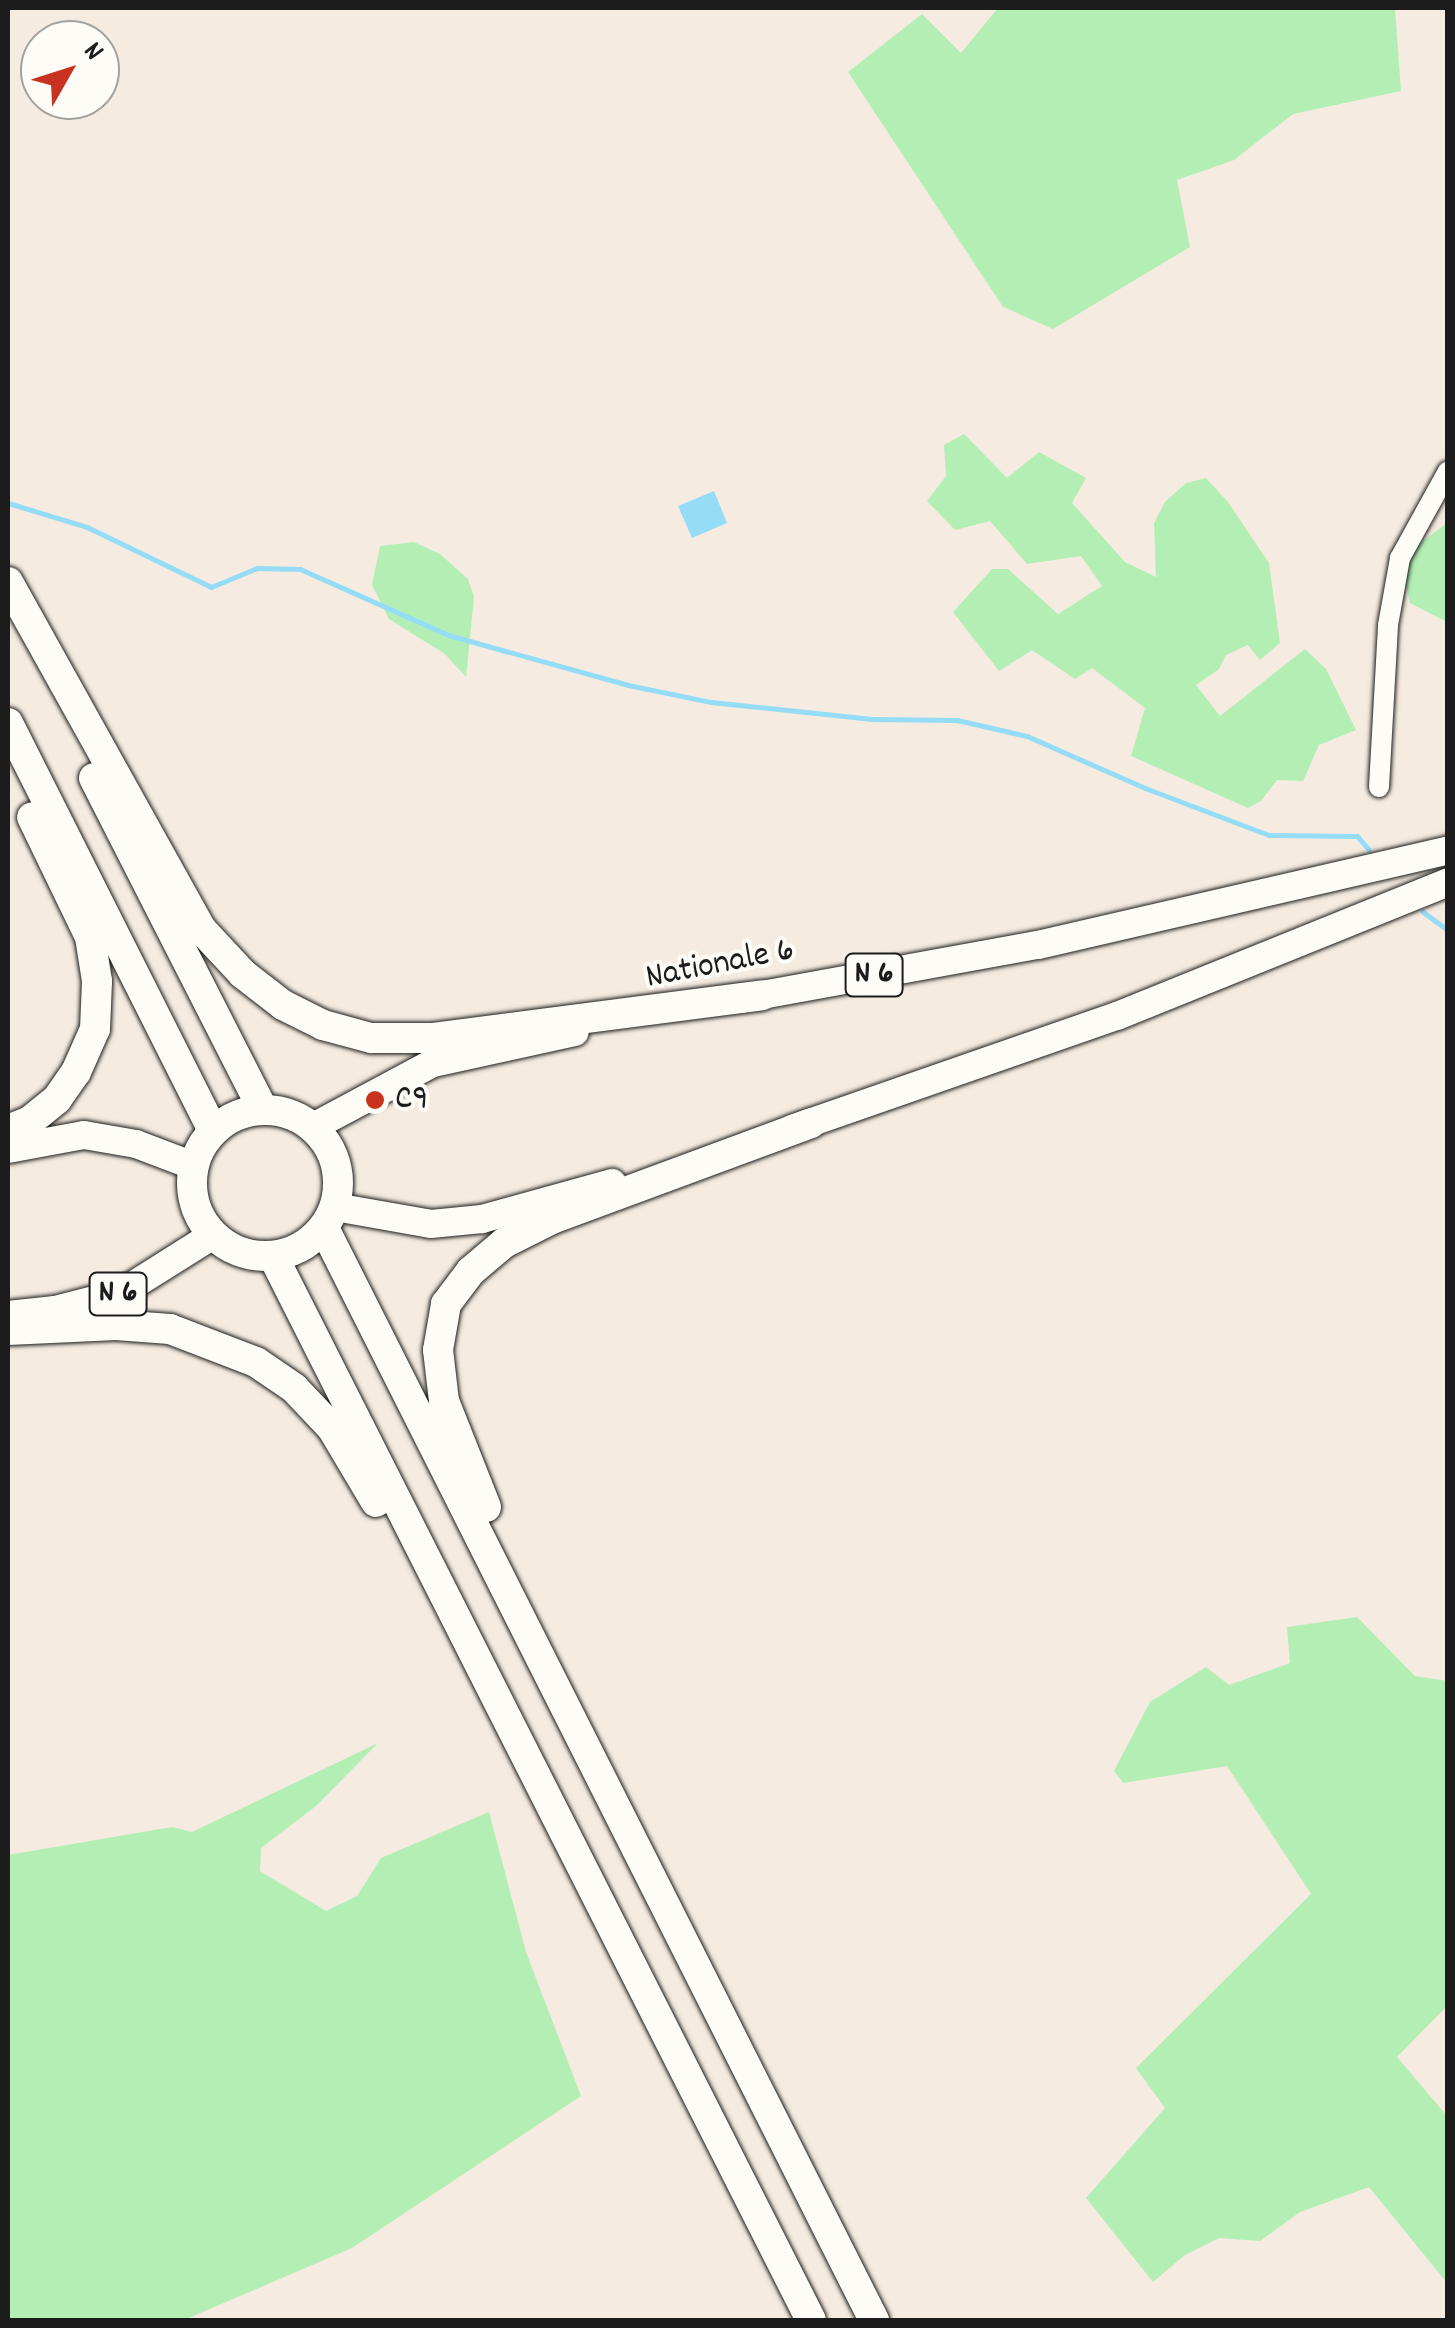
<!DOCTYPE html>
<html>
<head>
<meta charset="utf-8">
<style>
  body { margin:0 }
  #map { position:relative; width:1455px; height:2328px; overflow:hidden; background:#f5ebe0; font-family:Dekko,sans-serif }
  div>[style] { position:absolute }
  .green>* { inset:0; background:#b3efb5 }
  .water>* { inset:0; background:#95dcf7 }
  .stream>* { height:5px; margin:-2.5px; padding:0 2.5px; transform-origin:2.5px; border-radius:2.5px; background:#95dcf7 }
  .roads { filter:drop-shadow(0 0 2px #1c1c1c) drop-shadow(0 0 2px #1c1c1c) }
  .minor>* { height:20px; margin:-10px; padding:0 10px; transform-origin:10px; border-radius:10px; background:#fdfcf7 }
  .major>* { height:28px; margin:-14px; padding:0 14px; transform-origin:14px; border-radius:14px; background:#fdfcf7 }
  .highway>* { height:30px; margin:-15px; padding:0 15px; transform-origin:15px; border-radius:15px; background:#fdfcf7 }
  .highway>.ring { margin:-15px; padding:0; box-sizing:content-box; background:none; border:30px solid #fdfcf7; border-radius:50% }
  .dots>* { width:28px; height:28px; translate:-50% -50%; box-sizing:border-box; border:5px solid #fdfcf7; border-radius:50% }
  span { translate:-50% -50%; white-space:nowrap; text-align:center; line-height:1.15; -webkit-text-stroke:8px #fdfcf7; paint-order:stroke }
  .shield-label span { padding:2px 8px; background:#fdfcf7; border:2px solid; border-radius:8px; -webkit-text-stroke-width:0 }
  .shield-label { font-size:32px; color:#1c1c1c; font-weight:700 }
  .street-label { font-size:35px; color:#1c1c1c }
  .poi-label { font-size:35px; color:#1c1c1c }
  .left { translate:0 -50%; text-align:left }
  .frame { position:absolute; inset:0; border:10px solid #1c1c1c; pointer-events:none }
  .north { position:absolute; left:20px; top:20px; width:100px; height:100px; box-sizing:border-box; background:#fdfcf7; border:2px solid #a3a29f; border-radius:50%; rotate:51deg; font-size:28px; font-weight:700; line-height:40px; text-align:center; color:#1c1c1c }
  .north::after { content:''; display:block; margin:auto; width:35px; height:45px; background:#c8321e; clip-path:polygon(50% 0,100% 100%,50% 72%,0 100%) }
</style>
</head>
<body>
<div id="map">
  <div class="green">
    <i style="clip-path:polygon(998px 8px,1395px 8px,1401px 91px,1293px 114px,1234px 160px,1177px 180px,1190px 247px,1053px 329px,1003px 307px,848px 72px,922px 14px,961px 53px)"></i>
    <i style="clip-path:polygon(964px 434px,1007px 478px,1039px 452px,1086px 478px,1072px 503px,1125px 562px,1156px 577px,1154px 523px,1165px 502px,1186px 483px,1206px 478px,1228px 502px,1269px 563px,1280px 643px,1260px 660px,1248px 645px,1226px 655px,1219px 669px,1196px 685px,1220px 716px,1305px 649px,1326px 669px,1356px 730px,1319px 745px,1303px 781px,1277px 780px,1261px 801px,1248px 808px,1131px 756px,1145px 708px,1092px 668px,1075px 679px,1032px 650px,999px 671px,953px 612px,992px 569px,1008px 569px,1058px 614px,1102px 586px,1081px 556px,1027px 564px,990px 521px,955px 530px,927px 501px,946px 476px,944px 445px)"></i>
    <i style="clip-path:polygon(1447px 523px,1447px 622px,1410px 603px,1400px 558px)"></i>
    <i style="clip-path:polygon(414px 542px,440px 554px,468px 579px,474px 597px,466px 677px,445px 654px,389px 619px,372px 585px,380px 546px)"></i>
    <i style="clip-path:polygon(1357px 1617px,1415px 1676px,1447px 1681px,1447px 2006px,1397px 2057px,1447px 2116px,1447px 2283px,1369px 2187px,1300px 2212px,1260px 2241px,1219px 2238px,1185px 2255px,1153px 2282px,1086px 2198px,1165px 2108px,1136px 2068px,1311px 1894px,1227px 1766px,1123px 1783px,1114px 1771px,1150px 1702px,1206px 1667px,1229px 1685px,1290px 1663px,1287px 1627px)"></i>
    <i style="clip-path:polygon(378px 1743px,316px 1806px,261px 1848px,260px 1871px,326px 1911px,357px 1896px,381px 1858px,489px 1812px,526px 1952px,581px 2096px,352px 2248px,184px 2320px,8px 2320px,8px 1855px,172px 1827px,192px 1832px)"></i>
  </div>
  <div class="water">
    <i style="clip-path:polygon(714px 491px,727px 523px,692px 538px,678px 506px)"></i>
  </div>
  <div class="stream">
    <i style="left:8px;top:503px;width:83px;rotate:16.9deg"></i>
    <i style="left:87px;top:527px;width:138px;rotate:25.8deg"></i>
    <i style="left:211px;top:587px;width:50px;rotate:-22.4deg"></i>
    <i style="left:257px;top:568px;width:43px;rotate:1.3deg"></i>
    <i style="left:300px;top:569px;width:162px;rotate:24deg"></i>
    <i style="left:448px;top:635px;width:187px;rotate:15.5deg"></i>
    <i style="left:628px;top:685px;width:85px;rotate:11.6deg"></i>
    <i style="left:711px;top:702px;width:162px;rotate:6deg"></i>
    <i style="left:872px;top:719px;width:85px;rotate:0.7deg"></i>
    <i style="left:957px;top:720px;width:72px;rotate:12.9deg"></i>
    <i style="left:1027px;top:736px;width:129px;rotate:23.8deg"></i>
    <i style="left:1145px;top:788px;width:133px;rotate:20.8deg"></i>
    <i style="left:1269px;top:835px;width:88px;rotate:0.7deg"></i>
    <i style="left:1357px;top:836px;width:18px;rotate:49deg"></i>
    <i style="left:1423px;top:912px;width:31px;rotate:36deg"></i>
  </div>
  <div class="roads">
    <div class="minor">
      <i style="left:1379px;top:787px;width:162px;rotate:-86.8deg"></i>
      <i style="left:1388px;top:625px;width:68px;rotate:-79.8deg"></i>
      <i style="left:1400px;top:558px;width:99px;rotate:-61.1deg"></i>
    </div>
    <div class="major">
      <i style="left:740px;top:999px;width:303px;rotate:-10.3deg"></i>
      <i style="left:1038px;top:945px;width:421px;rotate:-13deg"></i>
      <i style="left:313px;top:1127px;width:136px;rotate:-28.1deg"></i>
      <i style="left:433px;top:1063px;width:145px;rotate:-12.3deg"></i>
      <i style="left:792px;top:1129px;width:344px;rotate:-19.2deg"></i>
      <i style="left:1117px;top:1016px;width:357px;rotate:-22deg"></i>
      <i style="left:8px;top:1149px;width:77px;rotate:-10.4deg"></i>
      <i style="left:84px;top:1135px;width:53px;rotate:9.8deg"></i>
      <i style="left:136px;top:1144px;width:62px;rotate:20.8deg"></i>
      <i style="left:335px;top:1207px;width:97px;rotate:10deg"></i>
      <i style="left:431px;top:1224px;width:51px;rotate:-5.6deg"></i>
      <i style="left:482px;top:1219px;width:135px;rotate:-15.5deg"></i>
      <i style="left:8px;top:1315px;width:47px;rotate:-6.1deg"></i>
      <i style="left:55px;top:1310px;width:68px;rotate:-14.4deg"></i>
      <i style="left:121px;top:1293px;width:109px;rotate:-32.2deg"></i>
    </div>
    <div class="highway">
      <i style="left:8px;top:582px;width:398px;rotate:60.9deg"></i>
      <i style="left:202px;top:930px;width:60px;rotate:47deg"></i>
      <i style="left:243px;top:974px;width:51px;rotate:37.8deg"></i>
      <i style="left:283px;top:1005px;width:45px;rotate:26.6deg"></i>
      <i style="left:323px;top:1025px;width:50px;rotate:15.2deg"></i>
      <i style="left:371px;top:1038px;width:62px"></i>
      <i style="left:433px;top:1038px;width:332px;rotate:-7.4deg"></i>
      <i style="left:8px;top:723px;width:456px;rotate:63.3deg"></i>
      <i style="left:94px;top:778px;width:372px;rotate:63deg"></i>
      <i class="ring" style="left:192px;top:1110px;width:116px;height:116px"></i>
      <i style="left:8px;top:1130px;width:24px;rotate:-22deg"></i>
      <i style="left:30px;top:1121px;width:35px;rotate:-39deg"></i>
      <i style="left:57px;top:1099px;width:33px;rotate:-55deg"></i>
      <i style="left:76px;top:1072px;width:47px;rotate:-66.2deg"></i>
      <i style="left:95px;top:1029px;width:48px;rotate:-87.6deg"></i>
      <i style="left:97px;top:981px;width:45px;rotate:-99deg"></i>
      <i style="left:90px;top:937px;width:133px;rotate:-115.8deg"></i>
      <i style="left:324px;top:1228px;width:1223px;rotate:63.27deg"></i>
      <i style="left:273px;top:1256px;width:1192px;rotate:63.18deg"></i>
      <i style="left:8px;top:1330px;width:108px;rotate:-2.7deg"></i>
      <i style="left:116px;top:1325px;width:54px;rotate:4.2deg"></i>
      <i style="left:170px;top:1329px;width:92px;rotate:21deg"></i>
      <i style="left:256px;top:1362px;width:46px;rotate:34.4deg"></i>
      <i style="left:294px;top:1388px;width:55px;rotate:46.5deg"></i>
      <i style="left:332px;top:1428px;width:86px;rotate:59.3deg"></i>
      <i style="left:486px;top:1507px;width:114px;rotate:-111.6deg"></i>
      <i style="left:444px;top:1401px;width:51px;rotate:-96.7deg"></i>
      <i style="left:438px;top:1350px;width:47px;rotate:-80.1deg"></i>
      <i style="left:446px;top:1304px;width:41px;rotate:-52.9deg"></i>
      <i style="left:471px;top:1271px;width:43px;rotate:-40.3deg"></i>
      <i style="left:504px;top:1243px;width:54px;rotate:-26.6deg"></i>
      <i style="left:552px;top:1219px;width:276px;rotate:-20.3deg"></i>
    </div>
  </div>
  <div class="dots">
    <i style="left:375px;top:1100px;background:#c8321e"></i>
  </div>
  <div class="shield-label">
    <span style="left:874px;top:975px">N 6</span>
    <span style="left:118px;top:1294px">N 6</span>
  </div>
  <div class="street-label">
    <span style="left:720px;top:965px;rotate:-11deg">Nationale 6</span>
  </div>
  <div class="poi-label">
    <span class="left" style="left:395px;top:1100px">C9</span>
  </div>
  <div class="frame"></div>
  <div class="north">N</div>
</div>
</body>
</html>
